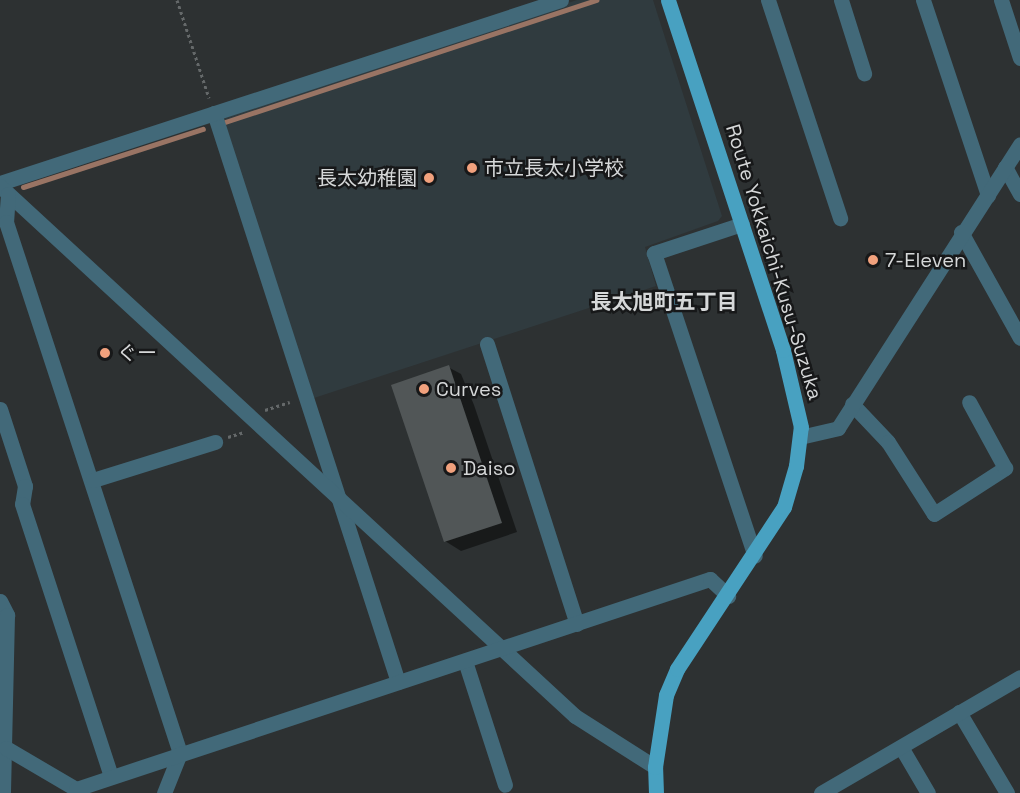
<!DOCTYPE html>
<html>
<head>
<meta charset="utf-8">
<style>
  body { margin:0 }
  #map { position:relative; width:1020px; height:793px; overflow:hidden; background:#2d3132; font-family:"Space Grotesk","Noto Sans JP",sans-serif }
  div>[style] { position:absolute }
  .built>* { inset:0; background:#303b3f }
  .shadow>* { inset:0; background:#0007 }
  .stream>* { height:5px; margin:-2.5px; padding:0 2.5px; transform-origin:2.5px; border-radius:2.5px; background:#997464 }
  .building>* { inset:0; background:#515657 }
  .path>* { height:3px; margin-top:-1.5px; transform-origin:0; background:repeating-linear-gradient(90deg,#65696a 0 3px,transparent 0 6px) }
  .minor>* { height:15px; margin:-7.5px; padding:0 7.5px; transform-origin:7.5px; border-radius:7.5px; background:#426979 }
  .major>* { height:15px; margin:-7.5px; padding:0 7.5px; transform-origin:7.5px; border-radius:7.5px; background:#48a1c1 }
  .dots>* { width:16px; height:16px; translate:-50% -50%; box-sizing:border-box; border:3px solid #171819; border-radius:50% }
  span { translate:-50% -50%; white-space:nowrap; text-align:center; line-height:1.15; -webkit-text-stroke:5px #171819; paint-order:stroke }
  .poi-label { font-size:20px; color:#d6d8d9 }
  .left { translate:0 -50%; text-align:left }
  .right { translate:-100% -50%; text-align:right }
  .street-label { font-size:20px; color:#d6d8d9 }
  .neighbourhood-label { font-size:21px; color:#d6d8d9; font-weight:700 }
</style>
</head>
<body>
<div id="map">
  <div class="built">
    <i style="clip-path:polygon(577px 0,653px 0,722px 216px,718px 221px,645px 247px,656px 286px,314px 398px,222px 120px,225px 115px)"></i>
  </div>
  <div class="shadow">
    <i style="clip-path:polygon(448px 367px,461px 374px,474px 405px,517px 532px,461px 551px,445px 541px)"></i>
  </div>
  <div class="stream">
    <i style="left:225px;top:122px;width:391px;rotate:-18.2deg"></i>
    <i style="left:23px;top:187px;width:189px;rotate:-17.9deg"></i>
  </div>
  <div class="building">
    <i style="clip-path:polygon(449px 365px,502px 523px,444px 542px,391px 385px)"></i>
  </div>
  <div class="path">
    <i style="left:177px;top:0;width:103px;rotate:71.9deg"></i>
    <i style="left:265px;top:410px;width:26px;rotate:-18deg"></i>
    <i style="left:228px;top:437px;width:17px;rotate:-17deg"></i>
  </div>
  <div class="minor">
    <i style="left:768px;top:0;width:230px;rotate:71.7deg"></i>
    <i style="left:841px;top:0;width:77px;rotate:72.5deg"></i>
    <i style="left:923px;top:0;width:206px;rotate:71.6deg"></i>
    <i style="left:1001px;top:0;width:61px;rotate:71.9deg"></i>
    <i style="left:214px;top:113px;width:598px;rotate:72.08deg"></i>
    <i style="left:1005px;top:167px;width:31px;rotate:61deg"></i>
    <i style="left:0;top:183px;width:590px;rotate:-18.07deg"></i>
    <i style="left:0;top:186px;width:782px;rotate:42.67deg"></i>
    <i style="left:575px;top:716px;width:95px;rotate:32.5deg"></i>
    <i style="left:8px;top:194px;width:28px;rotate:94deg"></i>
    <i style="left:6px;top:222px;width:559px;rotate:71.86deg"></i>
    <i style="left:180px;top:753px;width:43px;rotate:111.8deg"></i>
    <i style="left:742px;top:224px;width:93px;rotate:161.8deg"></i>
    <i style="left:654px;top:253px;width:319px;rotate:71.6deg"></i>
    <i style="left:961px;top:232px;width:121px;rotate:60.9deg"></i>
    <i style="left:487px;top:344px;width:294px;rotate:72.2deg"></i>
    <i style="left:852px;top:404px;width:52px;rotate:46.5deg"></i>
    <i style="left:888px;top:442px;width:85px;rotate:57.4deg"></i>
    <i style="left:934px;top:514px;width:85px;rotate:-32.9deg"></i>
    <i style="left:1005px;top:468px;width:75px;rotate:-118.6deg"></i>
    <i style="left:0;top:409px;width:81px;rotate:72deg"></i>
    <i style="left:25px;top:486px;width:18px;rotate:99deg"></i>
    <i style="left:22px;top:504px;width:286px;rotate:71.9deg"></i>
    <i style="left:800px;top:437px;width:39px;rotate:-13deg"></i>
    <i style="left:838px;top:428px;width:337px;rotate:-57.3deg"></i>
    <i style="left:93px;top:480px;width:128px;rotate:-17.3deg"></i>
    <i style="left:0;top:601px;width:16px;rotate:63deg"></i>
    <i style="left:7px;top:615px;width:178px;rotate:91.3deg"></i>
    <i style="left:465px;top:661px;width:130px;rotate:72.1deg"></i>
    <i style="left:959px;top:712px;width:94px;rotate:59.3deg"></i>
    <i style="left:901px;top:747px;width:53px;rotate:59.6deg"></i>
    <i style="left:6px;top:748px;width:81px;rotate:30.4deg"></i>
    <i style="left:76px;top:789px;width:668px;rotate:-18.33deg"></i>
    <i style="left:710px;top:579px;width:25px;rotate:43deg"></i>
    <i style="left:821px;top:793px;width:230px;rotate:-30.2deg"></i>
  </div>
  <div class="major">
    <i style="left:656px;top:793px;width:26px;rotate:-92deg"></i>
    <i style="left:655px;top:767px;width:73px;rotate:-81.3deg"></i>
    <i style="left:666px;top:695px;width:28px;rotate:-67deg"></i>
    <i style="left:677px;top:669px;width:194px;rotate:-56.6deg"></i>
    <i style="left:784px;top:507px;width:43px;rotate:-73.7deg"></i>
    <i style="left:796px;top:466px;width:39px;rotate:-83deg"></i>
    <i style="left:801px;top:427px;width:79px;rotate:-103.2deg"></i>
    <i style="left:783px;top:350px;width:368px;rotate:-108.2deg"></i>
  </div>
  <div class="dots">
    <i style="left:472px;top:168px;background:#f1a17d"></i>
    <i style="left:429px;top:178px;background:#f1a17d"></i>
    <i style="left:873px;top:260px;background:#f1a17d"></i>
    <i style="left:105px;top:353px;background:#f1a17d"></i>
    <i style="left:424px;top:389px;background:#f1a17d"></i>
    <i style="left:451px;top:468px;background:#f1a17d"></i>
  </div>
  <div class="poi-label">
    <span class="left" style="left:484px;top:168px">市立長太小学校</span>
    <span class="right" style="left:417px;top:178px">長太幼稚園</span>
    <span class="left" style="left:885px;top:260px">7-Eleven</span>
    <span class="left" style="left:117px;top:353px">ぐー</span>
    <span class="left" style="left:436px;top:389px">Curves</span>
    <span class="left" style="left:463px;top:468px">Daiso</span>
  </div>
  <div class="street-label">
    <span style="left:774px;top:262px;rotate:73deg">Route Yokkaichi-Kusu-Suzuka</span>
  </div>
  <div class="neighbourhood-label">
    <span style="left:664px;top:302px">長太旭町五丁目</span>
  </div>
</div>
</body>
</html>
